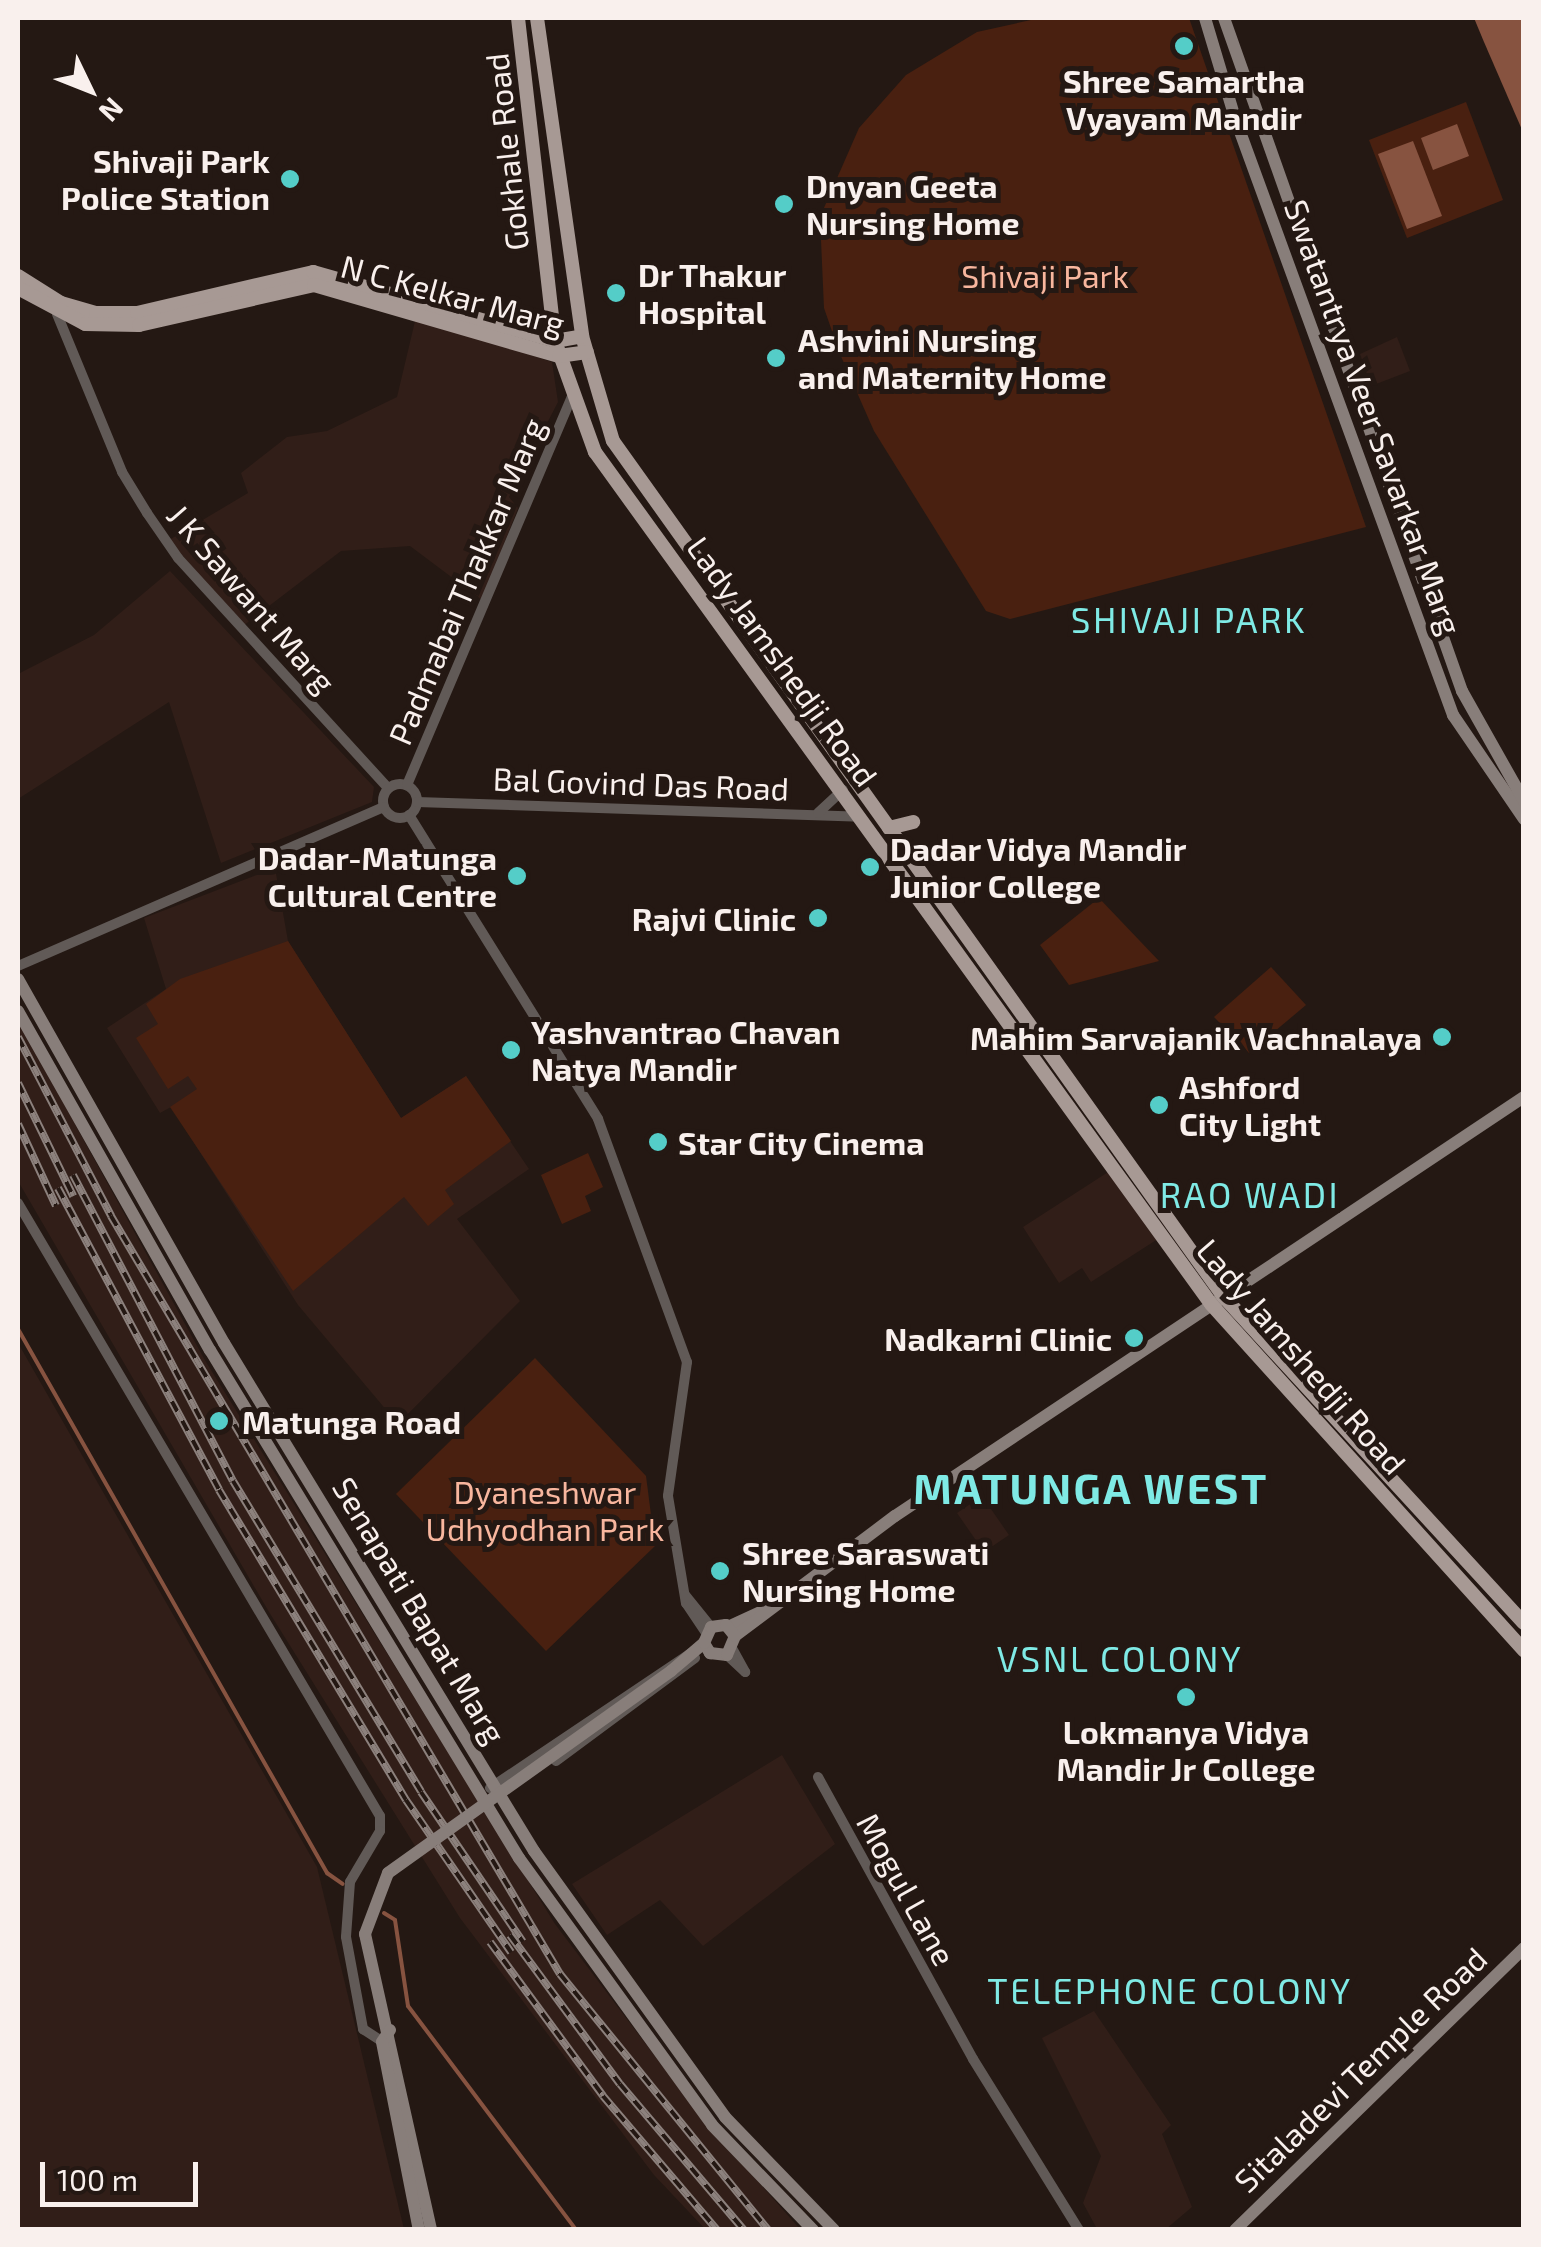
<!DOCTYPE html>
<html>
<head>
<meta charset="utf-8">
<style>
  body { margin:0 }
  #map { position:relative; width:1541px; height:2247px; overflow:hidden; background:#241813; font-family:"Exo 2",sans-serif }
  div>[style] { position:absolute }
  .built>* { inset:0; background:#311e18 }
  .green>* { inset:0; background:#492010 }
  .water>* { inset:0; background:#875340 }
  .stream>* { height:4px; margin:-2px; padding:0 2px; transform-origin:2px; border-radius:2px; background:#875340 }
  .tertiary>* { height:10px; margin:-5px; padding:0 5px; transform-origin:5px; border-radius:5px; background:#615a57 }
  .tertiary>.ring { margin:-5px; padding:0; box-sizing:content-box; background:none; border:10px solid #615a57; border-radius:50% }
  .secondary>* { height:12px; margin:-6px; padding:0 6px; transform-origin:6px; border-radius:6px; background:#887e7a }
  .primary>* { height:14px; margin:-7px; padding:0 7px; transform-origin:7px; border-radius:7px; background:#a79994 }
  .rail>* { height:8px; margin-top:-4px; transform-origin:0; background:repeating-linear-gradient(90deg,#241813 0 11px,#8c817d 0 22px); box-sizing:border-box; border-block:2px solid #8c817d }
  .secondary-bridge>* { height:12px; margin:-6px; padding:0 6px; transform-origin:6px; border-radius:6px; background:#887e7a }
  .dots>* { width:28px; height:28px; translate:-50% -50%; box-sizing:border-box; border:5px solid #241813; border-radius:50% }
  span { translate:-50% -50%; white-space:nowrap; text-align:center; line-height:1.15; -webkit-text-stroke:10px #241813; paint-order:stroke }
  .poi-label { font-size:32px; color:#f9f0ed; font-weight:700 }
  .right { translate:-100% -50%; text-align:right }
  .left { translate:0 -50%; text-align:left }
  .street-label { font-size:32px; color:#f9f0ed }
  .park-label { font-size:32px; color:#f8b69e }
  .neighbourhood-label { font-size:35px; color:#7feae5; letter-spacing:2.5px }
  .district-label { font-size:42px; color:#7feae5; font-weight:700; letter-spacing:2.5px }
  .frame { position:absolute; inset:0; border:20px solid #f9f0ed; pointer-events:none }
  .north { position:absolute; left:40px; top:40px; width:100px; height:100px; -webkit-text-stroke:8px #241813; paint-order:stroke; rotate:133deg; font-size:28px; font-weight:700; line-height:40px; text-align:center; color:#f9f0ed }
  .north::after { content:''; display:block; margin:auto; width:35px; height:45px; background:#f9f0ed; clip-path:polygon(50% 0,100% 100%,50% 72%,0 100%) }
  .scale { position:absolute; left:40px; top:2162px; width:158px; height:45px; box-sizing:border-box; border:5px solid #f9f0ed; border-top:0; padding-left:12px; font-size:30px; line-height:35px; white-space:nowrap; color:#f9f0ed; -webkit-text-stroke:8px #241813; paint-order:stroke }
</style>
</head>
<body>
<div id="map">
  <div class="built">
    <i style="clip-path:polygon(416px 317px,552px 362px,558px 402px,509px 497px,518px 508px,482px 600px,410px 546px,341px 551px,243px 626px,169px 540px,248px 493px,241px 473px,287px 437px,327px 431px,397px 397px)"></i>
    <i style="clip-path:polygon(1397px 337px,1410px 371px,1371px 386px,1360px 354px)"></i>
    <i style="clip-path:polygon(170px 571px,374px 787px,372px 802px,221px 863px,169px 702px,18px 799px,18px 674px,94px 635px)"></i>
    <i style="clip-path:polygon(275px 868px,288px 941px,401px 1118px,466px 1076px,529px 1169px,457px 1219px,520px 1301px,398px 1424px,298px 1305px,171px 1107px,160px 1113px,107px 1028px,166px 989px,144px 918px)"></i>
    <i style="clip-path:polygon(18px 1004px,77px 1128px,206px 1362px,555px 1924px,701px 2117px,800px 2229px,705px 2229px,654px 2175px,460px 1918px,269px 1612px,18px 1181px)"></i>
    <i style="clip-path:polygon(1119px 1165px,1164px 1235px,1091px 1282px,1082px 1268px,1059px 1283px,1023px 1227px)"></i>
    <i style="clip-path:polygon(18px 1343px,317px 1867px,404px 2229px,18px 2229px)"></i>
    <i style="clip-path:polygon(982px 1496px,1009px 1535px,984px 1552px,957px 1513px)"></i>
    <i style="clip-path:polygon(782px 1755px,835px 1844px,703px 1946px,660px 1900px,607px 1935px,572px 1884px)"></i>
    <i style="clip-path:polygon(1094px 2011px,1171px 2125px,1162px 2134px,1192px 2207px,1166px 2229px,1097px 2229px,1083px 2203px,1101px 2156px,1042px 2038px)"></i>
  </div>
  <div class="green">
    <i style="clip-path:polygon(1040px 18px,1189px 18px,1366px 527px,1010px 619px,986px 611px,874px 431px,840px 354px,824px 308px,820px 217px,859px 128px,906px 75px,977px 32px)"></i>
    <i style="clip-path:polygon(1466px 102px,1503px 200px,1407px 238px,1369px 140px)"></i>
    <i style="clip-path:polygon(1099px 898px,1159px 961px,1069px 985px,1040px 945px)"></i>
    <i style="clip-path:polygon(288px 941px,401px 1118px,466px 1076px,511px 1141px,445px 1190px,454px 1204px,428px 1226px,404px 1197px,293px 1291px,170px 1107px,197px 1089px,188px 1076px,168px 1089px,136px 1038px,158px 1024px,146px 1004px,180px 979px)"></i>
    <i style="clip-path:polygon(1271px 967px,1306px 1005px,1249px 1053px,1214px 1017px)"></i>
    <i style="clip-path:polygon(588px 1153px,603px 1187px,585px 1196px,591px 1211px,562px 1224px,541px 1175px)"></i>
    <i style="clip-path:polygon(535px 1358px,646px 1476px,655px 1546px,546px 1651px,396px 1494px)"></i>
  </div>
  <div class="water">
    <i style="clip-path:polygon(1474px 18px,1523px 18px,1523px 132px,1484px 42px)"></i>
    <i style="clip-path:polygon(1457px 124px,1469px 156px,1433px 170px,1421px 138px)"></i>
    <i style="clip-path:polygon(1413px 141px,1442px 216px,1407px 229px,1378px 154px)"></i>
  </div>
  <div class="stream">
    <i style="left:18px;top:1329px;width:626px;rotate:60.4deg"></i>
    <i style="left:327px;top:1873px;width:19px;rotate:35deg"></i>
    <i style="left:384px;top:1913px;width:13px;rotate:32deg"></i>
    <i style="left:395px;top:1920px;width:87px;rotate:81.4deg"></i>
    <i style="left:408px;top:2006px;width:280px;rotate:53.1deg"></i>
  </div>
  <div class="tertiary">
    <i style="left:57px;top:314px;width:171px;rotate:67.6deg"></i>
    <i style="left:122px;top:472px;width:48px;rotate:58.6deg"></i>
    <i style="left:147px;top:513px;width:55px;rotate:55.4deg"></i>
    <i style="left:178px;top:558px;width:311px;rotate:47.6deg"></i>
    <i class="ring" style="left:383px;top:784px;width:24px;height:24px"></i>
    <i style="left:407px;top:785px;width:423px;rotate:-67deg"></i>
    <i style="left:417px;top:802px;width:444px;rotate:1.9deg"></i>
    <i style="left:818px;top:813px;width:34px;rotate:-43deg"></i>
    <i style="left:409px;top:815px;width:358px;rotate:58.1deg"></i>
    <i style="left:598px;top:1119px;width:259px;rotate:69.9deg"></i>
    <i style="left:687px;top:1362px;width:135px;rotate:98.1deg"></i>
    <i style="left:668px;top:1496px;width:109px;rotate:80.5deg"></i>
    <i style="left:686px;top:1603px;width:36px;rotate:56deg"></i>
    <i style="left:18px;top:966px;width:399px;rotate:-23.5deg"></i>
    <i style="left:18px;top:1203px;width:712px;rotate:59.44deg"></i>
    <i style="left:380px;top:1816px;width:15px;rotate:90deg"></i>
    <i style="left:380px;top:1831px;width:59px;rotate:120.5deg"></i>
    <i style="left:350px;top:1882px;width:55px;rotate:94.2deg"></i>
    <i style="left:346px;top:1937px;width:94px;rotate:79.5deg"></i>
    <i style="left:363px;top:2029px;width:27px;rotate:33deg"></i>
    <i style="left:685px;top:1595px;width:41px;rotate:50.9deg"></i>
    <i style="left:733px;top:1650px;width:25px;rotate:61deg"></i>
    <i style="left:727px;top:1655px;width:25px;rotate:43deg"></i>
    <i style="left:556px;top:1761px;width:173px;rotate:-36.5deg"></i>
    <i style="left:818px;top:1777px;width:322px;rotate:61.2deg"></i>
    <i style="left:973px;top:2059px;width:201px;rotate:58.2deg"></i>
    <i style="left:490px;top:1788px;width:242px;rotate:-33.9deg"></i>
  </div>
  <div class="secondary">
    <i style="left:1205px;top:18px;width:104px;rotate:73.3deg"></i>
    <i style="left:1235px;top:118px;width:636px;rotate:69.94deg"></i>
    <i style="left:1453px;top:715px;width:126px;rotate:55.7deg"></i>
    <i style="left:1224px;top:18px;width:714px;rotate:70.52deg"></i>
    <i style="left:1462px;top:691px;width:126px;rotate:60.6deg"></i>
    <i style="left:18px;top:979px;width:418px;rotate:60.5deg"></i>
    <i style="left:224px;top:1343px;width:595px;rotate:58.61deg"></i>
    <i style="left:534px;top:1851px;width:327px;rotate:54.3deg"></i>
    <i style="left:725px;top:2117px;width:157px;rotate:46deg"></i>
    <i style="left:18px;top:1011px;width:390px;rotate:60.5deg"></i>
    <i style="left:210px;top:1350px;width:595px;rotate:58.69deg"></i>
    <i style="left:519px;top:1858px;width:329px;rotate:54.1deg"></i>
    <i style="left:712px;top:2125px;width:146px;rotate:46.1deg"></i>
    <i style="left:728px;top:1627px;width:47px;rotate:-24.9deg"></i>
    <i style="left:704px;top:1643px;width:12px;rotate:59deg"></i>
    <i style="left:710px;top:1653px;width:17px;rotate:7deg"></i>
    <i style="left:727px;top:1655px;width:21px;rotate:-67deg"></i>
    <i style="left:735px;top:1636px;width:200px;rotate:-36.9deg"></i>
    <i style="left:895px;top:1516px;width:756px;rotate:-33.67deg"></i>
    <i style="left:671px;top:1671px;width:43px;rotate:-40.3deg"></i>
    <i style="left:704px;top:1643px;width:17px;rotate:-66deg"></i>
    <i style="left:711px;top:1627px;width:15px;rotate:-8deg"></i>
    <i style="left:726px;top:1625px;width:14px;rotate:51deg"></i>
    <i style="left:365px;top:1934px;width:303px;rotate:77.4deg"></i>
    <i style="left:390px;top:2030px;width:14px;rotate:124deg"></i>
    <i style="left:382px;top:2042px;width:192px;rotate:78.9deg"></i>
    <i style="left:1235px;top:2230px;width:404px;rotate:-44.3deg"></i>
  </div>
  <div class="primary">
    <i style="left:518px;top:18px;width:325px;rotate:83.5deg"></i>
    <i style="left:555px;top:341px;width:118px;rotate:70.2deg"></i>
    <i style="left:595px;top:452px;width:1051px;rotate:54.13deg"></i>
    <i style="left:1211px;top:1304px;width:467px;rotate:47.9deg"></i>
    <i style="left:537px;top:18px;width:321px;rotate:81.9deg"></i>
    <i style="left:582px;top:336px;width:109px;rotate:73.6deg"></i>
    <i style="left:613px;top:441px;width:1050px;rotate:54.49deg"></i>
    <i style="left:1223px;top:1296px;width:444px;rotate:47.4deg"></i>
    <i style="left:18px;top:276px;width:51px;rotate:32.1deg"></i>
    <i style="left:61px;top:303px;width:36px;rotate:16deg"></i>
    <i style="left:96px;top:313px;width:41px"></i>
    <i style="left:137px;top:313px;width:181px;rotate:-13.1deg"></i>
    <i style="left:313px;top:272px;width:252px;rotate:15.9deg"></i>
    <i style="left:555px;top:341px;width:27px;rotate:-10deg"></i>
    <i style="left:18px;top:288px;width:76px;rotate:28.2deg"></i>
    <i style="left:85px;top:324px;width:54px;rotate:1.1deg"></i>
    <i style="left:139px;top:325px;width:180px;rotate:-12.9deg"></i>
    <i style="left:314px;top:285px;width:255px;rotate:16.2deg"></i>
    <i style="left:559px;top:356px;width:28px;rotate:-8deg"></i>
    <i style="left:889px;top:828px;width:25px;rotate:-14deg"></i>
  </div>
  <div class="rail">
    <i style="left:18px;top:1037px;width:202px;rotate:62.5deg"></i>
    <i style="left:111px;top:1216px;width:881px;rotate:59.36deg"></i>
    <i style="left:560px;top:1974px;width:330px;rotate:50.9deg"></i>
    <i style="left:18px;top:1083px;width:126px;rotate:64deg"></i>
    <i style="left:18px;top:1124px;width:90px;rotate:65.1deg"></i>
    <i style="left:73px;top:1175px;width:345px;rotate:62.4deg"></i>
    <i style="left:233px;top:1481px;width:363px;rotate:58.8deg"></i>
    <i style="left:421px;top:1792px;width:181px;rotate:55.8deg"></i>
    <i style="left:58px;top:1188px;width:342px;rotate:61.9deg"></i>
    <i style="left:219px;top:1490px;width:362px;rotate:58.9deg"></i>
    <i style="left:406px;top:1800px;width:185px;rotate:55.4deg"></i>
    <i style="left:510px;top:1935px;width:185px;rotate:53.6deg"></i>
    <i style="left:620px;top:2084px;width:192px;rotate:49.7deg"></i>
    <i style="left:490px;top:1942px;width:191px;rotate:53.7deg"></i>
    <i style="left:603px;top:2096px;width:176px;rotate:49.6deg"></i>
  </div>
  <div class="secondary-bridge">
    <i style="left:365px;top:1934px;width:65px;rotate:-69.3deg"></i>
    <i style="left:388px;top:1873px;width:348px;rotate:-35.5deg"></i>
  </div>
  <div class="dots">
    <i style="left:1184px;top:46px;background:#54cdc8"></i>
    <i style="left:290px;top:179px;background:#54cdc8"></i>
    <i style="left:784px;top:204px;background:#54cdc8"></i>
    <i style="left:616px;top:293px;background:#54cdc8"></i>
    <i style="left:776px;top:358px;background:#54cdc8"></i>
    <i style="left:870px;top:867px;background:#54cdc8"></i>
    <i style="left:517px;top:876px;background:#54cdc8"></i>
    <i style="left:818px;top:918px;background:#54cdc8"></i>
    <i style="left:1442px;top:1037px;background:#54cdc8"></i>
    <i style="left:511px;top:1050px;background:#54cdc8"></i>
    <i style="left:1159px;top:1105px;background:#54cdc8"></i>
    <i style="left:658px;top:1142px;background:#54cdc8"></i>
    <i style="left:1134px;top:1338px;background:#54cdc8"></i>
    <i style="left:219px;top:1421px;background:#54cdc8"></i>
    <i style="left:720px;top:1571px;background:#54cdc8"></i>
    <i style="left:1186px;top:1697px;background:#54cdc8"></i>
  </div>
  <div class="poi-label">
    <span style="left:1184px;top:99px">Shree Samartha<br>Vyayam Mandir</span>
    <span class="right" style="left:270px;top:179px">Shivaji Park<br>Police Station</span>
    <span class="left" style="left:806px;top:204px">Dnyan Geeta<br>Nursing Home</span>
    <span class="left" style="left:638px;top:293px">Dr Thakur<br>Hospital</span>
    <span class="left" style="left:798px;top:358px">Ashvini Nursing<br>and Maternity Home</span>
    <span class="left" style="left:890px;top:867px">Dadar Vidya Mandir<br>Junior College</span>
    <span class="right" style="left:497px;top:876px">Dadar-Matunga<br>Cultural Centre</span>
    <span class="right" style="left:796px;top:918px">Rajvi Clinic</span>
    <span class="left" style="left:531px;top:1050px">Yashvantrao Chavan<br>Natya Mandir</span>
    <span class="right" style="left:1422px;top:1037px">Mahim Sarvajanik Vachnalaya</span>
    <span class="left" style="left:1179px;top:1105px">Ashford<br>City Light</span>
    <span class="left" style="left:678px;top:1142px">Star City Cinema</span>
    <span class="right" style="left:1112px;top:1338px">Nadkarni Clinic</span>
    <span class="left" style="left:242px;top:1421px">Matunga Road</span>
    <span class="left" style="left:742px;top:1571px">Shree Saraswati<br>Nursing Home</span>
    <span style="left:1186px;top:1750px">Lokmanya Vidya<br>Mandir Jr College</span>
  </div>
  <div class="street-label">
    <span style="left:506px;top:152px;rotate:-96deg">Gokhale Road</span>
    <span style="left:453px;top:294px;rotate:15deg">N C Kelkar Marg</span>
    <span style="left:1374px;top:417px;rotate:70deg">Swatantrya Veer Savarkar Marg</span>
    <span style="left:466px;top:581px;rotate:-67deg">Padmabai Thakkar Marg</span>
    <span style="left:252px;top:598px;rotate:49deg">J K Sawant Marg</span>
    <span style="left:783px;top:661px;rotate:54deg">Lady Jamshedji Road</span>
    <span style="left:641px;top:783px;rotate:2deg">Bal Govind Das Road</span>
    <span style="left:1302px;top:1356px;rotate:49deg">Lady Jamshedji Road</span>
    <span style="left:420px;top:1610px;rotate:59deg">Senapati Bapat Marg</span>
    <span style="left:907px;top:1889px;rotate:61deg">Mogul Lane</span>
    <span style="left:1360px;top:2069px;rotate:-44deg">Sitaladevi Temple Road</span>
  </div>
  <div class="park-label">
    <span style="left:1045px;top:275px">Shivaji Park</span>
    <span style="left:545px;top:1510px">Dyaneshwar<br>Udhyodhan Park</span>
  </div>
  <div class="neighbourhood-label">
    <span style="left:1189px;top:619px">SHIVAJI PARK</span>
    <span style="left:1250px;top:1194px">RAO WADI</span>
    <span style="left:1120px;top:1658px">VSNL COLONY</span>
    <span style="left:1170px;top:1990px">TELEPHONE COLONY</span>
  </div>
  <div class="district-label">
    <span style="left:1091px;top:1487px">MATUNGA WEST</span>
  </div>
  <div class="frame"></div>
  <div class="north">N</div>
  <div class="scale">100 m</div>
</div>
</body>
</html>
